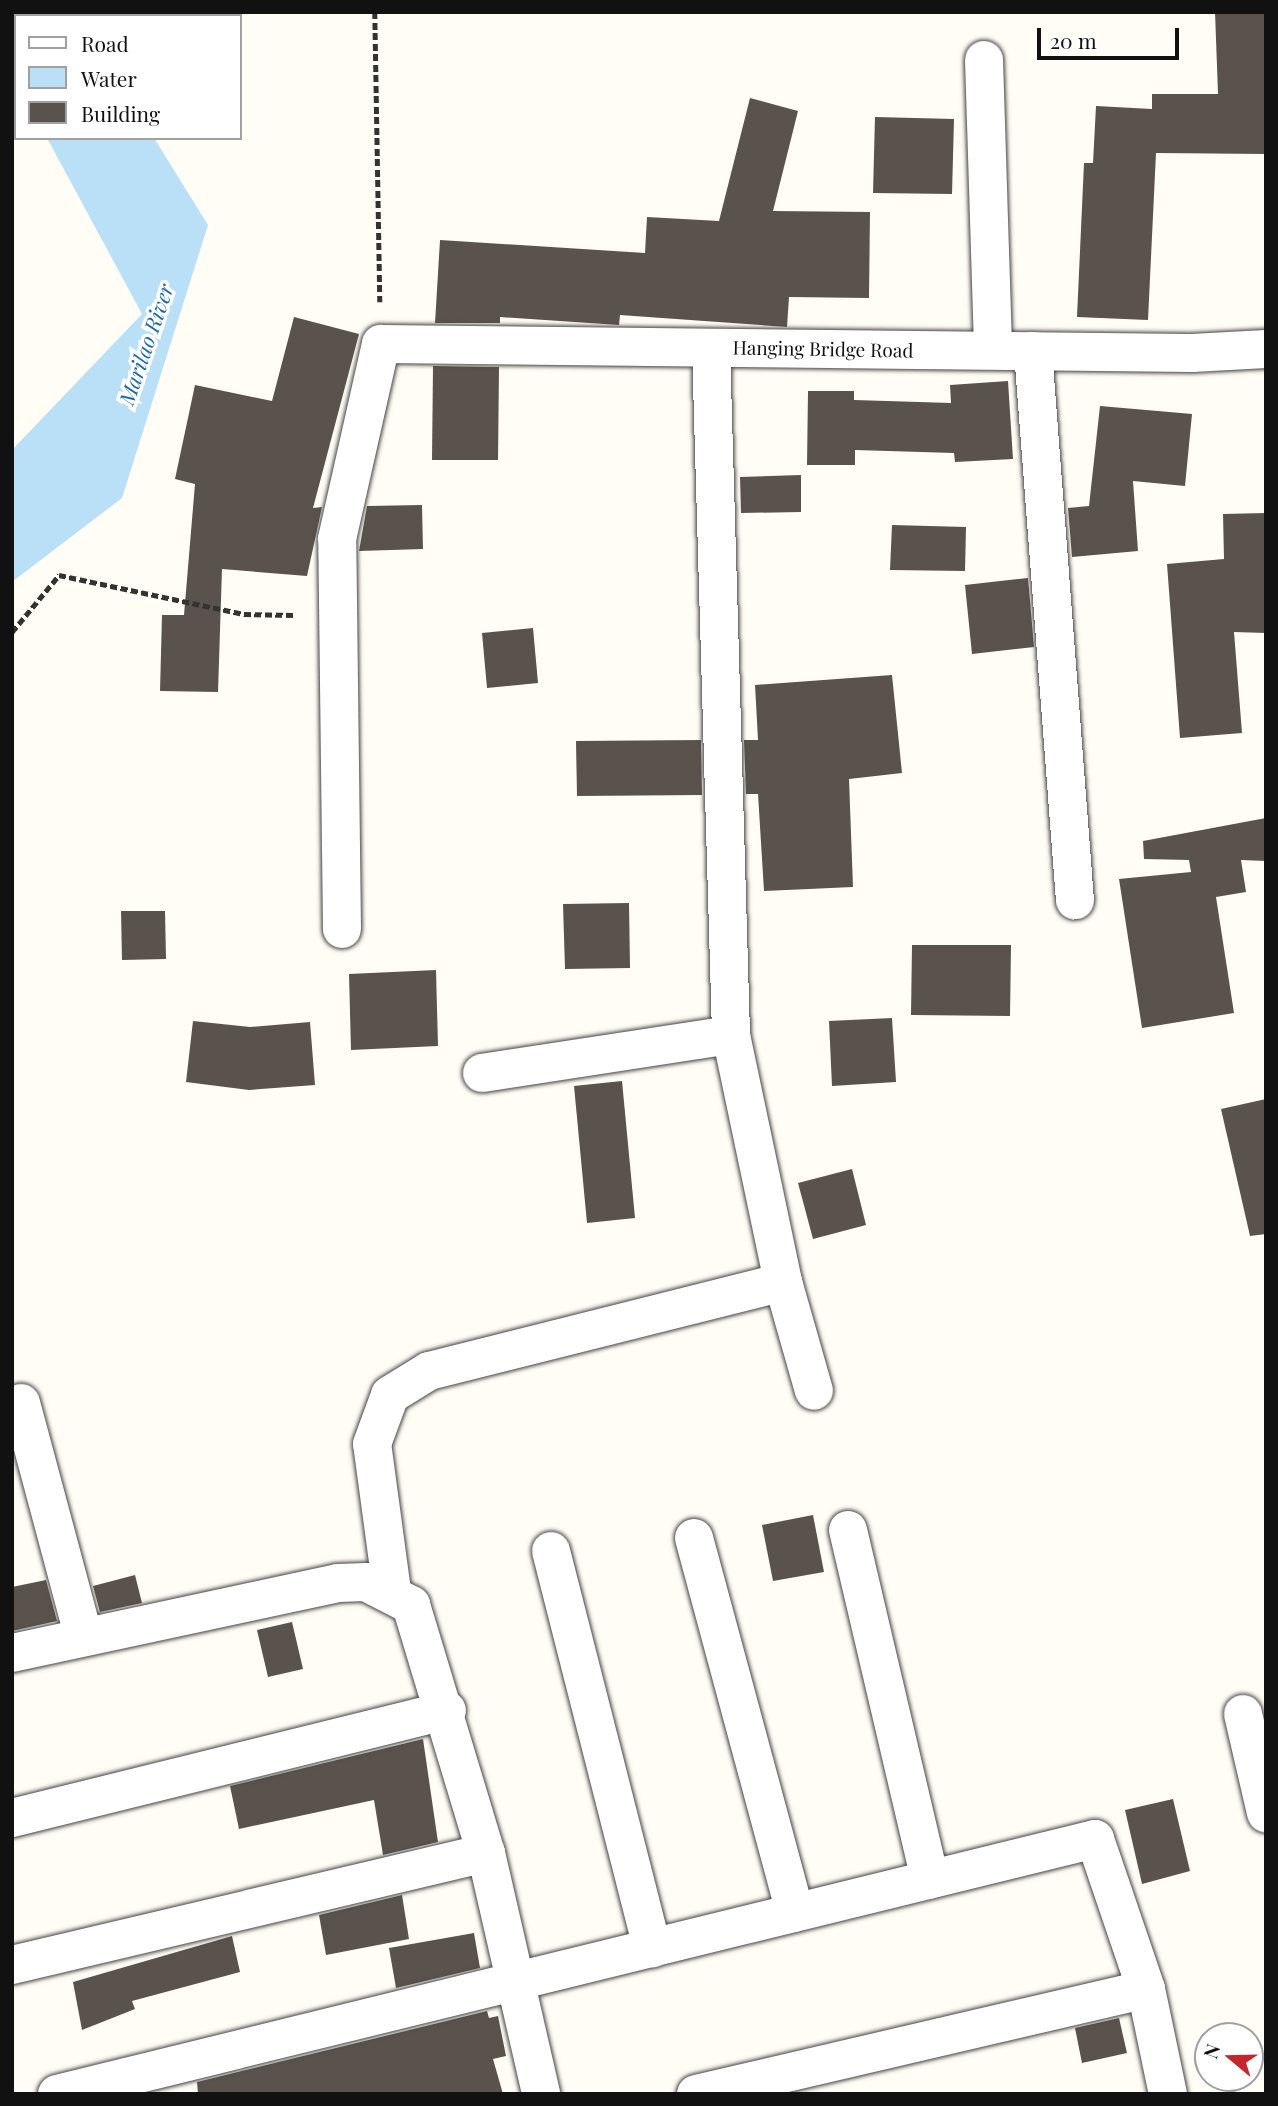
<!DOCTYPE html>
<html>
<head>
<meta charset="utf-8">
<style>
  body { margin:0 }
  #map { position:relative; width:1278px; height:2106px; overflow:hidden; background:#fffdf5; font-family:"Playfair Display",serif }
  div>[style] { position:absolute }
  .water>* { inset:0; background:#b9e0f7 }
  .building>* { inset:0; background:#5a524d }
  .path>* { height:4.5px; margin-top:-2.25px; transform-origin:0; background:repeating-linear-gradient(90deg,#333 0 7px,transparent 0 10.5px) }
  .roads { filter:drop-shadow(0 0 2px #444) drop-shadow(0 0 2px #444) }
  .street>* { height:38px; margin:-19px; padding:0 19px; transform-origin:19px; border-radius:19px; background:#fff }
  span { translate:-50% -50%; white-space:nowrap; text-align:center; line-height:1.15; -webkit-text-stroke:7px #fff; paint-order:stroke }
  .street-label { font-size:19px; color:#111 }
  .water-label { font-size:21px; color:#1768a6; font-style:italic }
  .frame { position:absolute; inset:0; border:14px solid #111; pointer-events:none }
  .legend { position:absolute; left:14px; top:14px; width:228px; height:126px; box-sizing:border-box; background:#fff; border:2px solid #a0a0a0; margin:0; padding:9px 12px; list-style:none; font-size:21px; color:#111 }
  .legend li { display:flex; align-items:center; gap:14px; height:35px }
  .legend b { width:35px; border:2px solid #a0a0a0 }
  .north { position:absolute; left:1194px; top:2022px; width:70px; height:70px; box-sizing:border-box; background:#fff; border:2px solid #a0a0a0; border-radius:50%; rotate:289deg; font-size:19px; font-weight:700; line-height:28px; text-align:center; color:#111 }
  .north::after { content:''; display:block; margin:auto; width:24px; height:32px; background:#c4262e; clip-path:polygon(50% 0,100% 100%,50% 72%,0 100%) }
  .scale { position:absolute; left:1037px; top:28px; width:142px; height:32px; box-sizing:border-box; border:4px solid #111; border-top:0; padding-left:9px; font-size:21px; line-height:24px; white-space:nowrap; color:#111; -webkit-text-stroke:5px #fff; paint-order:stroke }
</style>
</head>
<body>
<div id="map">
  <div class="water">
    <i style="clip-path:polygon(12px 12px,79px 16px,16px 16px,16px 91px)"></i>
    <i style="clip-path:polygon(47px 138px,154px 138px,208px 225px,122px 498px,12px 582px,12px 450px,142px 314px)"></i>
  </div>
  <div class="building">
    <i style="clip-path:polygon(1215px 12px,1266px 12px,1266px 154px,1156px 153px,1148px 320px,1077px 317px,1084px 163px,1093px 163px,1096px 106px,1152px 109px,1152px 94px,1218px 94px)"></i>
    <i style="clip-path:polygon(750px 98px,798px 111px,773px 211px,870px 212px,869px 298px,789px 297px,787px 327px,620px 315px,619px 325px,500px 317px,500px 323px,435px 323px,440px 240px,645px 253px,647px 217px,719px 221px)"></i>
    <i style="clip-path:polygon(875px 117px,954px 119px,952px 194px,873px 193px)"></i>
    <i style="clip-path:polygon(294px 317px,359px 334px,313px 508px,322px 507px,307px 576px,222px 569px,218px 692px,160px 691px,162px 615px,184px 615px,195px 484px,175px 479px,195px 385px,272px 401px)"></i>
    <i style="clip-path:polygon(499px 367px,498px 460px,432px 460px,433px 366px)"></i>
    <i style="clip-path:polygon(1008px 381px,1013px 459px,955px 462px,954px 453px,855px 450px,855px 465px,807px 465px,808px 391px,854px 391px,854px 400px,951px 403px,950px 385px)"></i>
    <i style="clip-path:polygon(1100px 406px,1192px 414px,1185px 486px,1133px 481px,1138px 551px,1072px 557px,1068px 508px,1089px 506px)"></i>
    <i style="clip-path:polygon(801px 475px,801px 512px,741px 513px,740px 477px)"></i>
    <i style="clip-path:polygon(422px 505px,423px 549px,359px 551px,367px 506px)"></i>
    <i style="clip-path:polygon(1266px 513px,1266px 633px,1234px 632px,1242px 733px,1180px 738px,1167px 564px,1224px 559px,1223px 514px)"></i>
    <i style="clip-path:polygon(892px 525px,966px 527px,965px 571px,890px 570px)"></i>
    <i style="clip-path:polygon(1028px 578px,1034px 647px,972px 654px,965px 585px)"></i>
    <i style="clip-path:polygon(533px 628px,538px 683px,487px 688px,482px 633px)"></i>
    <i style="clip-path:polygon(892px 675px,902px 773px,849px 779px,853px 887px,764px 891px,758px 794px,746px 794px,744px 740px,758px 740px,755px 685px)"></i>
    <i style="clip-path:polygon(701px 740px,702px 795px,577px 796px,576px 741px)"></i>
    <i style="clip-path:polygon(1266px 818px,1266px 861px,1241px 860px,1246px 892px,1216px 897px,1234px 1013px,1142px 1028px,1119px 879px,1191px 872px,1189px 860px,1144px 859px,1143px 841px)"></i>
    <i style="clip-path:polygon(629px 903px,630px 968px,565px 969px,563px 904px)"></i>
    <i style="clip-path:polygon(121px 911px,165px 911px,166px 959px,122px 960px)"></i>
    <i style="clip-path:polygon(912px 945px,1011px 945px,1010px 1016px,911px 1015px)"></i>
    <i style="clip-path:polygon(436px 970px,438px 1046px,351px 1050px,349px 974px)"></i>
    <i style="clip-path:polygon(892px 1018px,896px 1082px,832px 1086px,829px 1021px)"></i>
    <i style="clip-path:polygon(193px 1021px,250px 1027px,310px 1022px,315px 1085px,249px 1090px,186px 1082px)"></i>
    <i style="clip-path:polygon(622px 1081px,635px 1218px,587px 1223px,574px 1086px)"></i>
    <i style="clip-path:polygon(1266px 1099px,1266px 1234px,1250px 1236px,1221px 1109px)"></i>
    <i style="clip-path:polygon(852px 1169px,866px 1225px,813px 1239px,798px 1183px)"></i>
    <i style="clip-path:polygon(813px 1515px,824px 1572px,773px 1581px,762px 1525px)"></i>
    <i style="clip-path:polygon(135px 1575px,142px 1603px,100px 1612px,93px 1586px)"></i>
    <i style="clip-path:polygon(46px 1580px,57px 1621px,12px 1631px,12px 1587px)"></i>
    <i style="clip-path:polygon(292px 1622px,303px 1669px,268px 1677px,257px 1630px)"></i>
    <i style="clip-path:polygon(423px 1739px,438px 1842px,383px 1855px,374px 1800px,239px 1829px,230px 1786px)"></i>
    <i style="clip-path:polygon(1173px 1799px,1190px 1871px,1142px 1884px,1125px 1810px)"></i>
    <i style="clip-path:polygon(402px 1895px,409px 1939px,326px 1955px,319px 1915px)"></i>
    <i style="clip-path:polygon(474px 1933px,480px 1968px,396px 1988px,389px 1948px)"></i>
    <i style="clip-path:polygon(232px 1936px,240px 1972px,132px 2001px,135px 2009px,82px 2030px,73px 1982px)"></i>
    <i style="clip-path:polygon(487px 2011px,489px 2018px,498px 2016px,506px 2056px,493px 2059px,503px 2094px,198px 2094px,197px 2082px)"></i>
    <i style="clip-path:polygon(1119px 2018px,1127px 2053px,1082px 2063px,1075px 2028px)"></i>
  </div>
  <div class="path">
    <i style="left:375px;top:12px;width:290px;rotate:89deg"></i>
    <i style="left:12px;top:632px;width:74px;rotate:-50.5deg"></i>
    <i style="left:59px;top:575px;width:189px;rotate:11.9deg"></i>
    <i style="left:244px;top:614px;width:51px;rotate:1.1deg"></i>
  </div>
  <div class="roads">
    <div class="street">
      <i style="left:984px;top:60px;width:290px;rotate:88.2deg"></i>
      <i style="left:711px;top:348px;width:687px;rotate:88.33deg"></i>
      <i style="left:731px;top:1035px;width:252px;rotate:78.1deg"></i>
      <i style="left:783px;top:1282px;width:113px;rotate:74.1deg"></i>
      <i style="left:1033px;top:351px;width:551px;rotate:85.63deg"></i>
      <i style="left:342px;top:929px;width:390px;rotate:-90.7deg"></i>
      <i style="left:337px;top:539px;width:200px;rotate:-77.3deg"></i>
      <i style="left:381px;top:344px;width:811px;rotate:0.64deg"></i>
      <i style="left:1192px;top:353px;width:74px;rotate:-3.1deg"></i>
      <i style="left:482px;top:1073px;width:252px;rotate:-8.7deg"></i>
      <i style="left:21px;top:1403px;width:239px;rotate:75deg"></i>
      <i style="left:848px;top:1530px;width:359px;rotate:76.8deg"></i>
      <i style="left:694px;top:1538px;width:388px;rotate:74.9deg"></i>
      <i style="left:551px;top:1551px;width:410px;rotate:75.7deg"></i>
      <i style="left:392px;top:1591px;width:148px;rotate:-97.7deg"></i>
      <i style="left:372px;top:1444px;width:52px;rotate:-69.8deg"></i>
      <i style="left:390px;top:1395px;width:46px;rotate:-31.6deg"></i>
      <i style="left:429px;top:1371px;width:365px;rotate:-14.1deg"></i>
      <i style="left:12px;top:1653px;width:333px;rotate:-12.1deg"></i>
      <i style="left:338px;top:1583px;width:28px;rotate:-2deg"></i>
      <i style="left:366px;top:1582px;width:51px;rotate:27.1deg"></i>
      <i style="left:411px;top:1605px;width:259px;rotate:73.2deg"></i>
      <i style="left:486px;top:1853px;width:247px;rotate:77.1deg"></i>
      <i style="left:1243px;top:1714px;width:102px;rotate:76.9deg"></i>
      <i style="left:12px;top:1818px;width:448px;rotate:-13.9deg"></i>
      <i style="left:12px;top:1965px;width:487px;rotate:-13.3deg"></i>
      <i style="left:57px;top:2094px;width:1069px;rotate:-13.8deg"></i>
      <i style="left:1095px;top:1839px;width:158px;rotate:71.2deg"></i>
      <i style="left:1146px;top:1989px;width:107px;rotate:78.2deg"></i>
      <i style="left:696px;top:2094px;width:462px;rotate:-13.1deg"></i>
    </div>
  </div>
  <div class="street-label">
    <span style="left:823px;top:349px;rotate:1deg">Hanging Bridge Road</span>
  </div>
  <div class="water-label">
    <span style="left:145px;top:344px;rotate:-71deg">Marilao River</span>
  </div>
  <div class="frame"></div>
  <ul class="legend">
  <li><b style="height:9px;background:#fff"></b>Road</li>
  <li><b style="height:19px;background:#b9e0f7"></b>Water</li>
  <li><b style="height:19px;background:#5a524d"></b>Building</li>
  </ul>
  <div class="north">N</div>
  <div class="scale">20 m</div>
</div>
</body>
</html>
